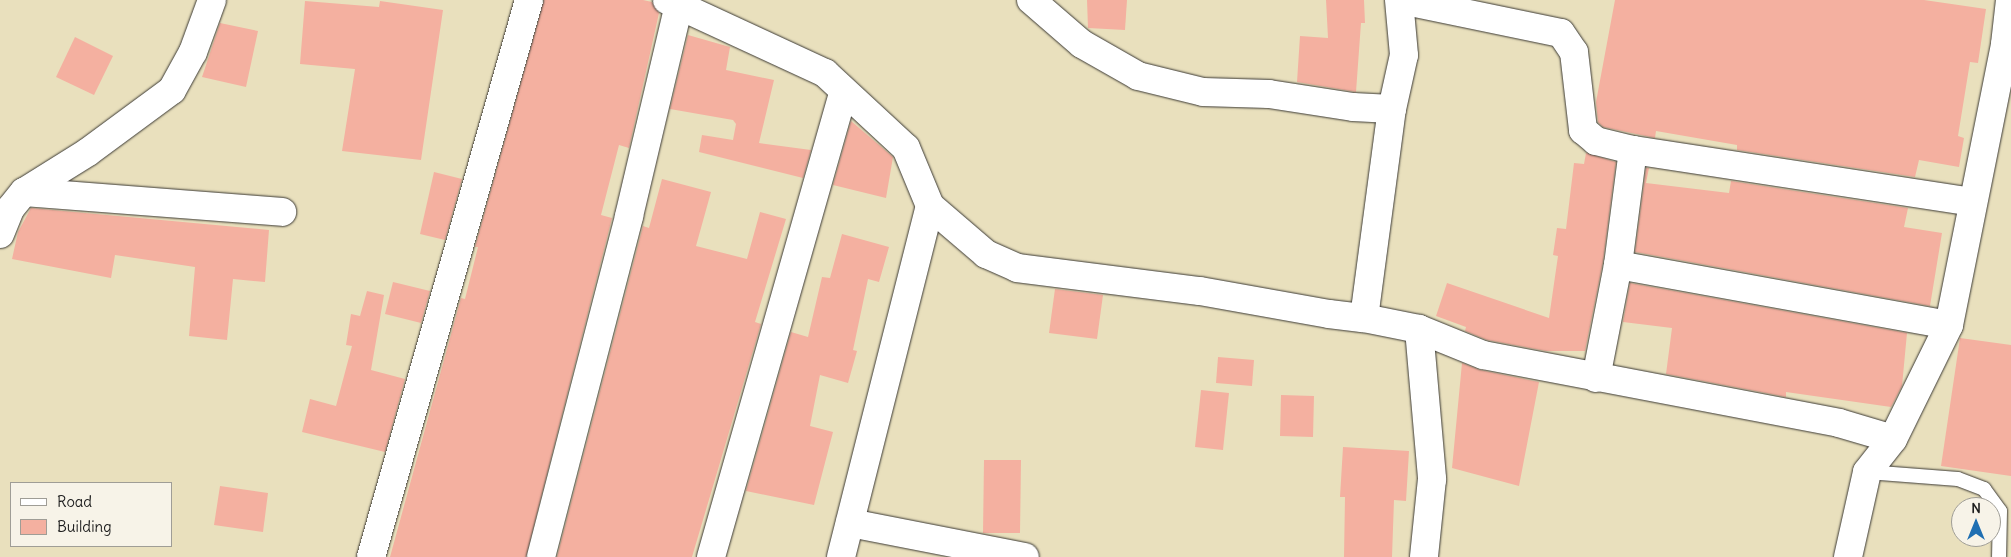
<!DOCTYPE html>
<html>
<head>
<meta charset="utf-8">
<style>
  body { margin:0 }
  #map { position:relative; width:2011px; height:557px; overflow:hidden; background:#e9e0bd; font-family:Delius,sans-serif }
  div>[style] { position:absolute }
  .building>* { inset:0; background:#f4b0a0 }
  .roads { filter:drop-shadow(0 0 1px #3b3934) drop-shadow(0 0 1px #3b3934) }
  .service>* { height:14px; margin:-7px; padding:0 7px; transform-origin:7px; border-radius:7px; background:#fff }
  .minor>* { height:28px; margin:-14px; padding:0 14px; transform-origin:14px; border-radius:14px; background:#fff }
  span { translate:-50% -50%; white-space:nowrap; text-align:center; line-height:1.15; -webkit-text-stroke:4px #f7f3e8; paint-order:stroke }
  .legend { position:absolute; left:10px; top:482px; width:162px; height:65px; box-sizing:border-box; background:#f7f3e8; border:1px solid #9f9d96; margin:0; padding:6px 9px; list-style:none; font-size:15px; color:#1c1c1c }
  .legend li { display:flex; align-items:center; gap:10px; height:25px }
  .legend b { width:25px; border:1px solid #9f9d96 }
  .north { position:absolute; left:1951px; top:497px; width:50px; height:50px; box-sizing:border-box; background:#f7f3e8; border:1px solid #9f9d96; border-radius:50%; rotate:0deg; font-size:14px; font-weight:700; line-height:20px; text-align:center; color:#1c1c1c }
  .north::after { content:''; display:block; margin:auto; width:18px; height:22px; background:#1f6fb2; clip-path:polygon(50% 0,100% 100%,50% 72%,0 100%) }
</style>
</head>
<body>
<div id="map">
  <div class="building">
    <i style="clip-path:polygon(544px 0,643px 0,652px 2px,659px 13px,629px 148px,619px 145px,601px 215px,612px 218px,526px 557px,390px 557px,461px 298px,465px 299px,478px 247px,475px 247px)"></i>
    <i style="clip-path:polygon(1087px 0,1127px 0,1125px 30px,1088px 28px)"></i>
    <i style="clip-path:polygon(1326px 0,1364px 0,1365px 23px,1361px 23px,1356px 92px,1297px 82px,1300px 36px,1328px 38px)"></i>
    <i style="clip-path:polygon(1615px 0,1924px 0,1986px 9px,1978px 63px,1970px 62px,1958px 136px,1964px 138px,1959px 167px,1919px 160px,1915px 177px,1737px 150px,1737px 145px,1656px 131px,1655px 138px,1603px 127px,1598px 122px,1596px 102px)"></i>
    <i style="clip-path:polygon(305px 1px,379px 7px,380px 1px,443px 10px,421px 160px,342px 151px,355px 69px,300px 64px)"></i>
    <i style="clip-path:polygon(220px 23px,258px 31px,246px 87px,202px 77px)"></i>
    <i style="clip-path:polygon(688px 35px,730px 47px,726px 70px,774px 80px,759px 143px,811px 150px,803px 178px,699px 152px,702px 135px,733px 140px,736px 124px,733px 120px,670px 109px)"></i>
    <i style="clip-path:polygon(75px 37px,113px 56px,94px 95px,56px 77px)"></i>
    <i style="clip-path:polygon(851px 121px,893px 157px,886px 198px,833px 185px)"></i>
    <i style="clip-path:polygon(1586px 153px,1616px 162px,1603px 262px,1585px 351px,1546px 351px,1487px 340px,1465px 331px,1466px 327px,1436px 316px,1447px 283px,1549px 318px,1558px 256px,1553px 255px,1557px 228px,1566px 229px,1574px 163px,1584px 164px)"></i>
    <i style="clip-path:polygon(1646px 168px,1649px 168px,1646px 183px,1729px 193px,1731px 181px,1908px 208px,1904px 227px,1942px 233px,1930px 306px,1635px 252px)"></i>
    <i style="clip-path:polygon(434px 172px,462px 179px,445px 240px,420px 234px)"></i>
    <i style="clip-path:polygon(662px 179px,711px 192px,696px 246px,747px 259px,760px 212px,786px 219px,755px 322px,761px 324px,692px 557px,557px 557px,643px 226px,649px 228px)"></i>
    <i style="clip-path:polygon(31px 208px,269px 230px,265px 282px,233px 279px,227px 340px,189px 336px,195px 267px,115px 255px,111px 278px,12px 259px,18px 232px)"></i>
    <i style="clip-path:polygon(842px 234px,889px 247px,879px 282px,868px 279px,853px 350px,857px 351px,848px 383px,820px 375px,810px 426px,833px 432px,814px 505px,746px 491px,791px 332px,808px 337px,822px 277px,830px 278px)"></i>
    <i style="clip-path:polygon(393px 282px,430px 291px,421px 323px,385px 314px)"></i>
    <i style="clip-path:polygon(1630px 283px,1907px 333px,1902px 386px,1891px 407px,1786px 392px,1786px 397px,1666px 374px,1672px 328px,1623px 322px)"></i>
    <i style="clip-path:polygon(1055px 289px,1103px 295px,1097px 339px,1049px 333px)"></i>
    <i style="clip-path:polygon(367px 291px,384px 295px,371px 370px,405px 379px,385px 452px,302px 432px,310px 399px,336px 406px,352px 346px,346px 345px,351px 314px,360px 316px)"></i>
    <i style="clip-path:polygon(1960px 338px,2011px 345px,2011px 476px,1941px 466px)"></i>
    <i style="clip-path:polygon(1218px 357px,1254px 360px,1252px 386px,1216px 383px)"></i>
    <i style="clip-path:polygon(1462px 363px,1480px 370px,1539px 382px,1519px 486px,1452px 468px)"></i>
    <i style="clip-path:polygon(1201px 390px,1229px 393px,1223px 450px,1195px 447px)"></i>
    <i style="clip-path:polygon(1281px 395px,1314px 396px,1313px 437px,1280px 436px)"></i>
    <i style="clip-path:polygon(1343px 447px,1409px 451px,1406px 501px,1394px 500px,1392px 557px,1344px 557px,1345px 497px,1340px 497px)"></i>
    <i style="clip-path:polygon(984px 460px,1021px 460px,1020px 533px,983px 533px)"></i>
    <i style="clip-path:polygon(220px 486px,268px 493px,263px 532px,214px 525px)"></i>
  </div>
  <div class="roads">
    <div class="service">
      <i style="left:1867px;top:472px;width:91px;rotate:4.4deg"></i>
      <i style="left:1958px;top:479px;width:28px;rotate:21deg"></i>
      <i style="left:1984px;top:489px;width:27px;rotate:54deg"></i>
      <i style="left:2000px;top:511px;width:46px;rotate:91.2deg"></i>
    </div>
    <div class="minor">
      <i style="left:667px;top:0;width:174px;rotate:24.8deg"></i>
      <i style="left:825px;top:73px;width:110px;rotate:42.8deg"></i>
      <i style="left:906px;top:148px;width:63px;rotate:67.5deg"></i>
      <i style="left:930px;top:206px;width:74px;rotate:40.6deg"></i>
      <i style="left:986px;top:254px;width:34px;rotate:24deg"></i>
      <i style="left:1017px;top:268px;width:184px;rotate:7.2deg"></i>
      <i style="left:1200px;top:291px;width:131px;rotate:10.1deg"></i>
      <i style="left:1329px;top:314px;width:35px;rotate:7deg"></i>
      <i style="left:1364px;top:318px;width:56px;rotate:11.3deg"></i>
      <i style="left:1419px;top:329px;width:69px;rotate:22.1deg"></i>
      <i style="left:1483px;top:355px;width:362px;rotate:10.8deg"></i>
      <i style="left:1839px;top:423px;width:56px;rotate:16.5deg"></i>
      <i style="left:1893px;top:439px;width:127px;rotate:-63.8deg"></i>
      <i style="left:1949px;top:325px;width:287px;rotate:-78.7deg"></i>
      <i style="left:2005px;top:44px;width:44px;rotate:-83.5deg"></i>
      <i style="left:1031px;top:0;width:67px;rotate:40.8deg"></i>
      <i style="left:1082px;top:44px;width:64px;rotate:29.7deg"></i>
      <i style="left:1138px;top:76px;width:67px;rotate:13.8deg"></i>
      <i style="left:1203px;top:92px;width:66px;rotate:1.7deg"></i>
      <i style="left:1269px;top:94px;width:85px;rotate:8.8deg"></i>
      <i style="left:1353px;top:107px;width:39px;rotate:3deg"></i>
      <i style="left:1392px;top:109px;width:55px;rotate:-77.5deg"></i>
      <i style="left:1404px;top:55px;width:55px;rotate:-95.2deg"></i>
      <i style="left:1401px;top:0;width:163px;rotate:11.7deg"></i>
      <i style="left:1561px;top:33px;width:23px;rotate:56deg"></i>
      <i style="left:1574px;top:52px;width:79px;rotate:83.4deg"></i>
      <i style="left:1583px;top:130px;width:17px;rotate:40deg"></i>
      <i style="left:1596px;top:141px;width:38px;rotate:14deg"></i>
      <i style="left:1633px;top:150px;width:343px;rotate:8.7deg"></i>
      <i style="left:24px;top:192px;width:259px;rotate:4.4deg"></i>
      <i style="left:0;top:234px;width:27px;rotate:-68deg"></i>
      <i style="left:10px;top:209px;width:22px;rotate:-51deg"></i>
      <i style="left:24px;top:192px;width:75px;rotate:-32deg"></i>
      <i style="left:88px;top:152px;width:104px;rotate:-36.4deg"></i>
      <i style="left:172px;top:90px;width:43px;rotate:-61.1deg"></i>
      <i style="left:193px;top:52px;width:55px;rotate:-69.9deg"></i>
      <i style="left:1618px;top:265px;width:336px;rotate:10.3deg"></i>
      <i style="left:1364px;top:318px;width:211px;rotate:-82.4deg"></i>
      <i style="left:1419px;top:329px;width:151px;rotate:85deg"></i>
      <i style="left:1432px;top:479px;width:78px;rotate:95.9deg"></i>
      <i style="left:1596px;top:378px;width:115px;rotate:-79deg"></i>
      <i style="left:1618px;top:265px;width:116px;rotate:-82.6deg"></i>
      <i style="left:850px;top:523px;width:178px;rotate:11deg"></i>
      <i style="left:371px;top:557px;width:579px;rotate:-74.16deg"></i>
      <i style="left:541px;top:557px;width:352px;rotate:-75.5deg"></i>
      <i style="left:629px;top:216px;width:218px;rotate:-76.7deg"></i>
      <i style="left:711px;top:557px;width:482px;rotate:-74.1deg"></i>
      <i style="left:841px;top:557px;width:362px;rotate:-75.8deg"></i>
      <i style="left:1848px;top:557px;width:87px;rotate:-77.4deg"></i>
      <i style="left:1867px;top:472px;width:42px;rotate:-51.8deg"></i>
    </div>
  </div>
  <ul class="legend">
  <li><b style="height:6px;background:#fff"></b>Road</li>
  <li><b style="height:14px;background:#f4b0a0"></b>Building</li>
  </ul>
  <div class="north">N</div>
</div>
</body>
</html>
